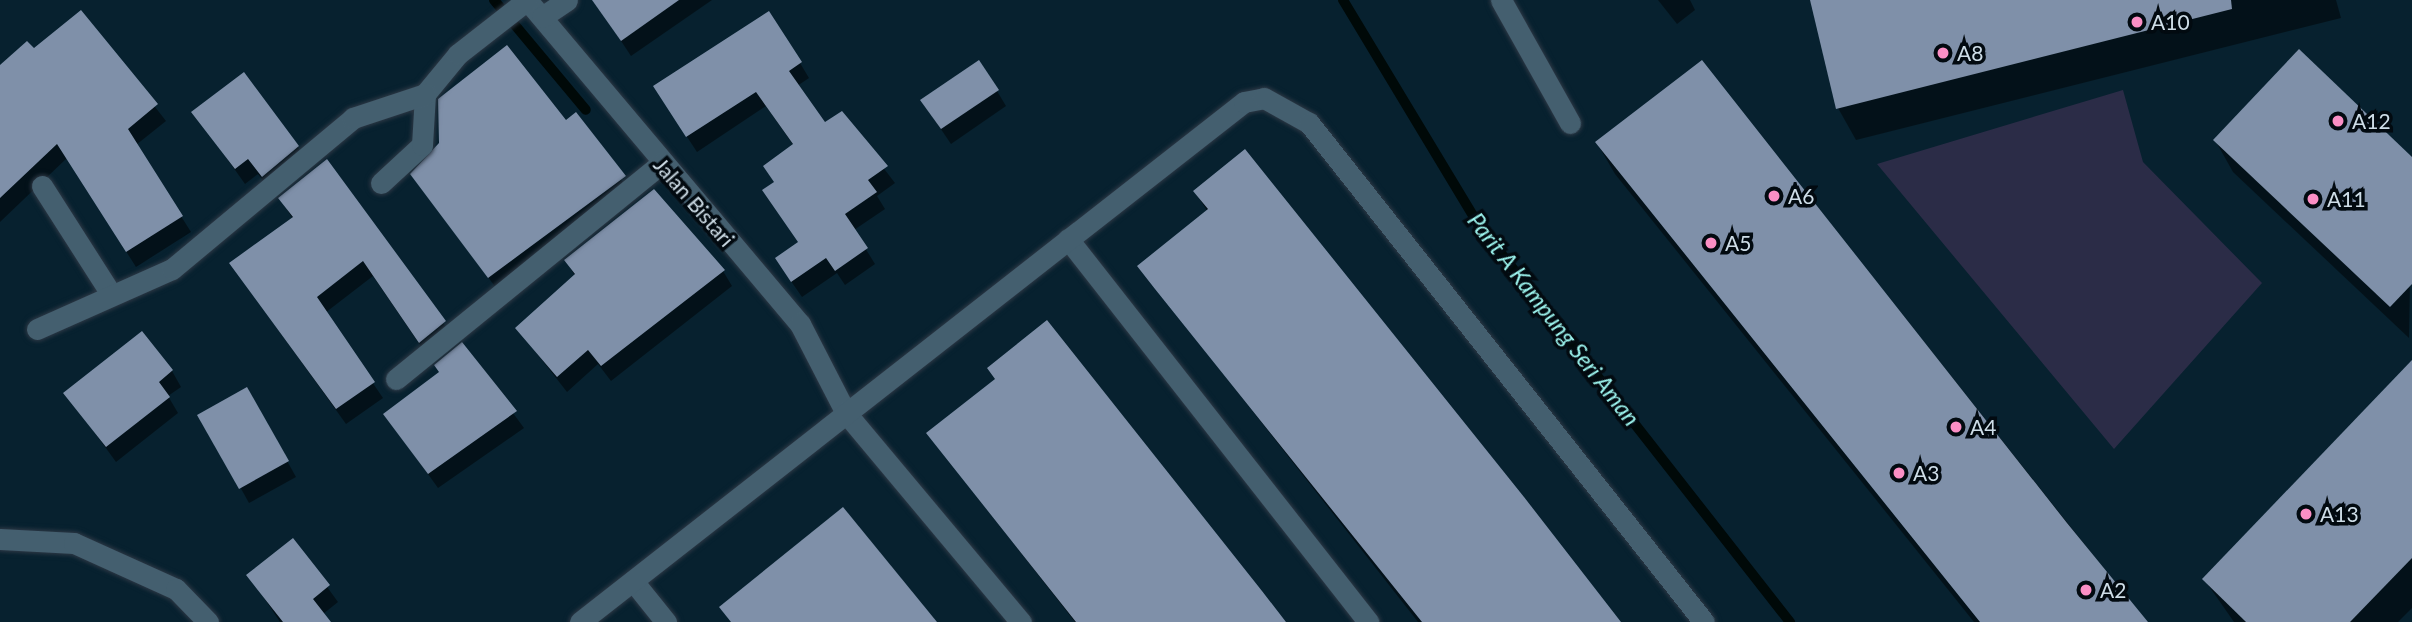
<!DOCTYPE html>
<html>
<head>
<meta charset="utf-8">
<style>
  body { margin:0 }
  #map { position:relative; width:2412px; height:622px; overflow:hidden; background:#07212f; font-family:Lato,sans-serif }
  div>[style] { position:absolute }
  .green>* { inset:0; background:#2b2c47 }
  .shadow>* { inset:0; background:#0007 }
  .stream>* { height:10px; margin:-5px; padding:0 5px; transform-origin:5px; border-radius:5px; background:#000908 }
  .building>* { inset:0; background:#7f90a9 }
  .roads { filter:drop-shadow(0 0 2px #2d3845) drop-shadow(0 0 2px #2d3845) }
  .minor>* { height:21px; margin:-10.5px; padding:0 10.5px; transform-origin:10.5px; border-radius:10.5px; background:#445f6f }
  .dots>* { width:19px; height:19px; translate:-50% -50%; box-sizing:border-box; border:4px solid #020a10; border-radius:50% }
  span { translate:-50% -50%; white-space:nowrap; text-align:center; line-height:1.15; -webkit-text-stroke:7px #020a10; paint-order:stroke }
  .poi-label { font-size:21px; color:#cedde7 }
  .left { translate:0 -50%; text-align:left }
  .street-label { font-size:21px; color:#cedde7 }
  .water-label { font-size:23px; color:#9cf4ee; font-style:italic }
</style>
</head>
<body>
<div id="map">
  <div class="green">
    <i style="clip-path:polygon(2123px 90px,2143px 162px,2262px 283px,2114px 449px,1877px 164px)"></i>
  </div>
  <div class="shadow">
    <i style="clip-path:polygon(594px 0,712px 0,631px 56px)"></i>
    <i style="clip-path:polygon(1658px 0,1690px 0,1695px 10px,1677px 24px)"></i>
    <i style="clip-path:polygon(1811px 0,2336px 0,2341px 18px,1856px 140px,1838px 108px)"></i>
    <i style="clip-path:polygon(81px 12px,166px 121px,136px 145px,191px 232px,136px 267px,67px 158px,0 222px,0 67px,34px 50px)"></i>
    <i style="clip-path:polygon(1702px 62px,2146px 622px,1974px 622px,1615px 174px,1597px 143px)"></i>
    <i style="clip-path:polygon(800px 63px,809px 78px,797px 86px,825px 125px,841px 113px,895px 183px,877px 196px,885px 209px,854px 230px,875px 264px,845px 285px,837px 273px,802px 297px,786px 274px,799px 243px,775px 183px,794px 146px,766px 106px,697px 152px,664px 102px)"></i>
    <i style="clip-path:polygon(997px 91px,1006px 106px,951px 144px,932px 116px)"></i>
    <i style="clip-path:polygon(194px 112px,298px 147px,307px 162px,272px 192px,258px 174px,245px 184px)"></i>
    <i style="clip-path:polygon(565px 122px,633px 192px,499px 292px,412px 174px,441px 144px)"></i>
    <i style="clip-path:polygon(2215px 140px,2412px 159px,2409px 338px,2233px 172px)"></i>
    <i style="clip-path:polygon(327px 161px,454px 338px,429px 358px,373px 276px,325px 313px,383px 398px,346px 424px,231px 264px,293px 219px,280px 198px)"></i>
    <i style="clip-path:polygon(1195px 192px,1617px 622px,1418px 622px,1139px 266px,1208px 212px)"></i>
    <i style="clip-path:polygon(566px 260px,723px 271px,732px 286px,611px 381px,598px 364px,567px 392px,517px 328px,575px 276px)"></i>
    <i style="clip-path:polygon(462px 344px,524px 428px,438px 488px,385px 414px,441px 373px)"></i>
    <i style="clip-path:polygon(2412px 362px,2412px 608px,2398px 622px,2234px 622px,2204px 579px)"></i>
    <i style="clip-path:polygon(989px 369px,1286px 622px,1075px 622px,928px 434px,996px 380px)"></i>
    <i style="clip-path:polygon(172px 371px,181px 387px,168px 396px,178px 413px,116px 462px,66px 393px)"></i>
    <i style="clip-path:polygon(247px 389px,296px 477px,249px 503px,200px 415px)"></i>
    <i style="clip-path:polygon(293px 540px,338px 602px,323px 614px,329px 622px,280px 622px,249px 575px)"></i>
  </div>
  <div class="stream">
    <i style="left:494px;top:0;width:143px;rotate:50.1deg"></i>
    <i style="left:1343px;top:0;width:262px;rotate:58.9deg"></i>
    <i style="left:1478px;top:224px;width:506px;rotate:51.91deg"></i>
  </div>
  <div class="building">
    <i style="clip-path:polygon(592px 0,679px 0,621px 41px)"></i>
    <i style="clip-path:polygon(1810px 0,2231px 0,2232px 9px,1836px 109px)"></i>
    <i style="clip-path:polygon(81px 10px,158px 104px,128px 129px,183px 216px,126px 252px,57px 144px,0 198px,0 65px,27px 41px,34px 48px)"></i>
    <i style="clip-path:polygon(769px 11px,802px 62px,789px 71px,825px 122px,842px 111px,888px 166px,868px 180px,877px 192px,845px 214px,868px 248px,835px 271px,826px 258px,791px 282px,775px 258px,798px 242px,762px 190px,774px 182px,763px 166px,793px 144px,756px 92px,686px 137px,653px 86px)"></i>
    <i style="clip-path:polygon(507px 45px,566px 120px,576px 112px,626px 176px,488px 278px,410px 174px,439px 143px,438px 99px)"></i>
    <i style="clip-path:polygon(2299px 49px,2412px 157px,2412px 284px,2390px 307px,2213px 140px)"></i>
    <i style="clip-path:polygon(979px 60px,999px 90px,941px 129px,920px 100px)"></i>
    <i style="clip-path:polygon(1702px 60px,2067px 523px,2148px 622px,1980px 622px,1595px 142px)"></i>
    <i style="clip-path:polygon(244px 72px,299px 146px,262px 177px,248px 159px,235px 169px,191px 112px)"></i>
    <i style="clip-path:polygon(1245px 149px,1524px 497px,1621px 622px,1422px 622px,1155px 289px,1137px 266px,1208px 209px,1193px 191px)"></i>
    <i style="clip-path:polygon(327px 159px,446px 321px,419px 343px,363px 261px,317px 297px,375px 382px,336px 409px,229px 263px,293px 217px,278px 198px)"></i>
    <i style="clip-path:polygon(654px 189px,725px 270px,601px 366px,588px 350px,557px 377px,515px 328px,575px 274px,564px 260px)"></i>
    <i style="clip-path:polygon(1047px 320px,1262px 591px,1286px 622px,1076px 622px,926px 433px,995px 379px,987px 368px)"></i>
    <i style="clip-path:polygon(142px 331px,173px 370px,159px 382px,170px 397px,106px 447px,63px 393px)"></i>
    <i style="clip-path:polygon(462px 342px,517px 411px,428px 474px,383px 414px,439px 372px,434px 365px)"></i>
    <i style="clip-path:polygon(2412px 360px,2412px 558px,2350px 622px,2246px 622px,2202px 579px)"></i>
    <i style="clip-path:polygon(247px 387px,289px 461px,239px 489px,197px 415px)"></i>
    <i style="clip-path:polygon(843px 507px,937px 622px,731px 622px,719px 607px)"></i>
    <i style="clip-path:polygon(293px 538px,330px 585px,313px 599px,331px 622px,283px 622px,246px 575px)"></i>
  </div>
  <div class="roads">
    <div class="minor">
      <i style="left:527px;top:0;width:424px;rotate:49.9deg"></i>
      <i style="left:800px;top:324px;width:100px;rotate:62.7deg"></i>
      <i style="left:846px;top:413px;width:273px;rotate:50.1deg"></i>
      <i style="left:1501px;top:0;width:141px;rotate:60.7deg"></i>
      <i style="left:542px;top:17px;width:30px;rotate:-34deg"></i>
      <i style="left:381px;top:183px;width:56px;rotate:-42.8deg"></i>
      <i style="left:422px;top:145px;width:51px;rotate:-86.6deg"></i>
      <i style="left:425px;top:94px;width:52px;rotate:-50.5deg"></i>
      <i style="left:458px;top:54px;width:88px;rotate:-38deg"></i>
      <i style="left:42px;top:186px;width:128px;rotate:57.4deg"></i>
      <i style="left:1068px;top:239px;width:487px;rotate:51.9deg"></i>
      <i style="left:37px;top:329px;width:148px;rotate:-24deg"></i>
      <i style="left:172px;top:269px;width:236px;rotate:-39.8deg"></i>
      <i style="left:353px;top:118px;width:76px;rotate:-18.4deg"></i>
      <i style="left:396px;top:379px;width:341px;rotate:-39.1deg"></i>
      <i style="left:0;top:539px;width:74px;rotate:3.1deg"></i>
      <i style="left:74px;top:543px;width:112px;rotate:24.3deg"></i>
      <i style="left:176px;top:589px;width:46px;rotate:45.9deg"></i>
      <i style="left:633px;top:581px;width:53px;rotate:51.2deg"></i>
      <i style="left:580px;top:622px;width:843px;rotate:-38.07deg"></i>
      <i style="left:1244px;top:102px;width:20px;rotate:-11deg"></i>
      <i style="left:1264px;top:98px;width:51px;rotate:29.1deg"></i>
      <i style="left:1309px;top:123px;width:636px;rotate:51.64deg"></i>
    </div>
  </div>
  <div class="dots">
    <i style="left:2137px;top:22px;background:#fb8fc5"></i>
    <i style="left:1943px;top:53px;background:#fb8fc5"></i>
    <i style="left:2338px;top:121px;background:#fb8fc5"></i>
    <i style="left:1774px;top:196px;background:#fb8fc5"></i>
    <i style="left:2313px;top:199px;background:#fb8fc5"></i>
    <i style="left:1711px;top:243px;background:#fb8fc5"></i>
    <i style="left:1956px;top:427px;background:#fb8fc5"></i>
    <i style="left:1899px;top:473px;background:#fb8fc5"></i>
    <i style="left:2306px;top:514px;background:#fb8fc5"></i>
    <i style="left:2086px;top:590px;background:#fb8fc5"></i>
  </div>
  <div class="poi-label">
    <span class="left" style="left:2151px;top:22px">A10</span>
    <span class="left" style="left:1957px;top:53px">A8</span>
    <span class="left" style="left:2352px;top:121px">A12</span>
    <span class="left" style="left:1788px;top:196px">A6</span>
    <span class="left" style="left:2327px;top:199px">A11</span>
    <span class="left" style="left:1725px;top:243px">A5</span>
    <span class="left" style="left:1970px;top:427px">A4</span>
    <span class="left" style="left:1913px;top:473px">A3</span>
    <span class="left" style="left:2320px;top:514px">A13</span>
    <span class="left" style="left:2100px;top:590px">A2</span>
  </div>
  <div class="street-label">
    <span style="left:694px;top:202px;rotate:49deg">Jalan Bistari</span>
  </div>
  <div class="water-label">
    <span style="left:1554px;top:319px;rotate:52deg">Parit A Kampung Seri Aman</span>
  </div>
</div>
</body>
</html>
